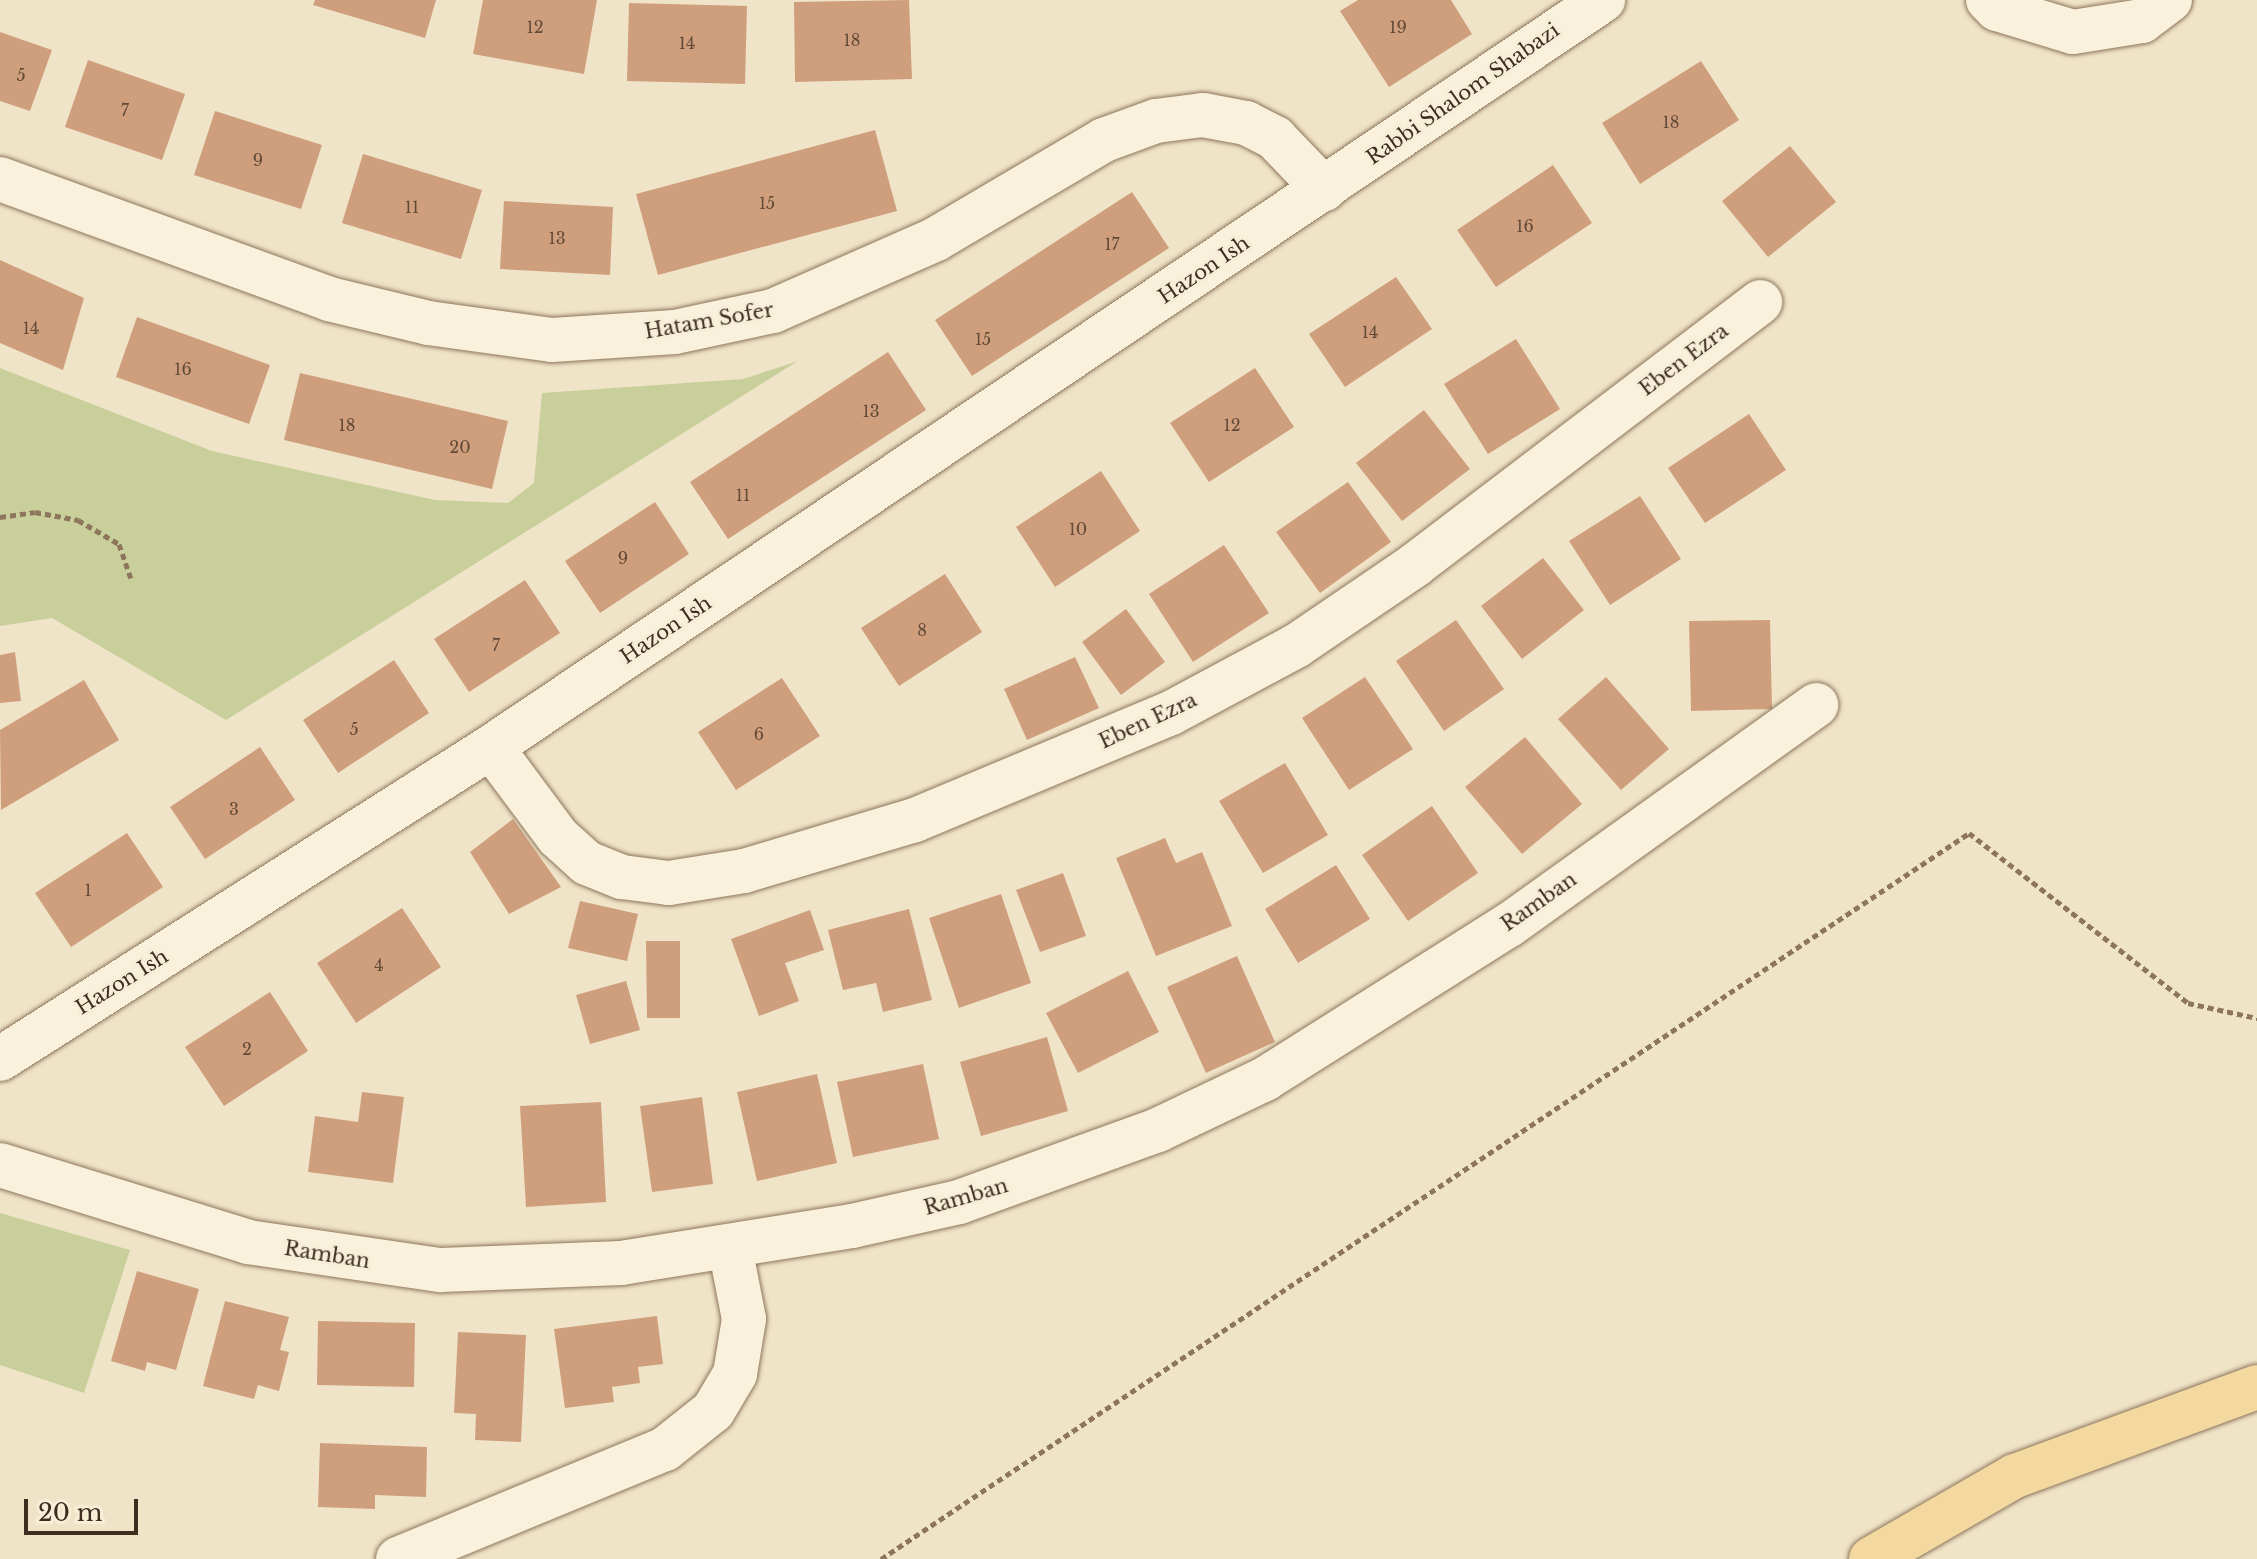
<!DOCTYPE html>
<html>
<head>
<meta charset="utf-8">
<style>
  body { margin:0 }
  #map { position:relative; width:2257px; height:1559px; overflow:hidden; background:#f0e4c8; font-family:"Libre Baskerville",serif }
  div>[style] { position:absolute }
  .green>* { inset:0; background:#c9cf9b }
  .building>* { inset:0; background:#cf9f7d }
  .path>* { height:5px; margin-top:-2.5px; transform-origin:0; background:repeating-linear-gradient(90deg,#8d765c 0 6px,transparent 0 10px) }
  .roads { filter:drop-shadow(0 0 2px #8d765c) drop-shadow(0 0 2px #8d765c) }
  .minor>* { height:44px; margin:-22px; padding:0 22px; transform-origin:22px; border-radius:22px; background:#faf1dc }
  .major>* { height:44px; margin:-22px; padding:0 22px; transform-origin:22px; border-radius:22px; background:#f3d9a0 }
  span { translate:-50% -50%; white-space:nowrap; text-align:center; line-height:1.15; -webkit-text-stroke:6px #f7eed8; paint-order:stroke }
  .number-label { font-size:16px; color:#624a37 }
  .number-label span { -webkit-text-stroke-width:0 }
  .street-label { font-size:20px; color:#3d2e20 }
  .scale { position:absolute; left:24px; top:1499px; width:114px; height:36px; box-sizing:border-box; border:4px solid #3d2e20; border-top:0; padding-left:10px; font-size:24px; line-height:28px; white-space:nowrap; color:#3d2e20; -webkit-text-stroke:6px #f7eed8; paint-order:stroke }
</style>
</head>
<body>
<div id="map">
  <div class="green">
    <i style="clip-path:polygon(798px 361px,226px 720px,52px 618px,0 626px,0 368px,212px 451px,435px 500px,508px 503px,534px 483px,542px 393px,743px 379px)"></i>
    <i style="clip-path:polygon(0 1213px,130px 1250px,84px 1393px,0 1365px)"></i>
  </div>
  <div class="building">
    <i style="clip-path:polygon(315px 0,436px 0,425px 38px,313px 5px)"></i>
    <i style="clip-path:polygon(483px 0,597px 0,584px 74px,473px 54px)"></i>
    <i style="clip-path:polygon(909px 0,912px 79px,795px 82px,794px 2px)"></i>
    <i style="clip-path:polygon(1358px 0,1451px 0,1472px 34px,1389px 87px,1340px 11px)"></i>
    <i style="clip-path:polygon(629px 3px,747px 6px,745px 84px,627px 81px)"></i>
    <i style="clip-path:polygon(0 32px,52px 50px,30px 111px,0 101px)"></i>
    <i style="clip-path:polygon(88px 60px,185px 94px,162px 160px,65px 127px)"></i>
    <i style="clip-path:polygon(1701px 61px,1739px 120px,1640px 184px,1602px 123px)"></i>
    <i style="clip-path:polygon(215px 111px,322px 145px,301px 209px,194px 175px)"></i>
    <i style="clip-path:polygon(875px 130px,897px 211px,658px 275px,636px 194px)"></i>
    <i style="clip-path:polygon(1790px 146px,1836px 202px,1768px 257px,1722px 201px)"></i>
    <i style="clip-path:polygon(363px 154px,482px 190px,461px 259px,342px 223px)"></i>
    <i style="clip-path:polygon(1553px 165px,1592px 223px,1496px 287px,1457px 230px)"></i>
    <i style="clip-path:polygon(1132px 192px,1169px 248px,972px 376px,935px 320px)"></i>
    <i style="clip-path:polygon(504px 201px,613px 207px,610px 275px,500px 269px)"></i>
    <i style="clip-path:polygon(0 260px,84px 298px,63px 370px,0 343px)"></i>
    <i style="clip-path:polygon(1396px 277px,1432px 329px,1345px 387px,1309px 334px)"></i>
    <i style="clip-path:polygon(137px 317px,270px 365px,249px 424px,116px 377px)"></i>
    <i style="clip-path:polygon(1516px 339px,1560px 409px,1488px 454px,1444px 384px)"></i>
    <i style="clip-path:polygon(888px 352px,926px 410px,728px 539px,690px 482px)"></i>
    <i style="clip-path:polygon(1255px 368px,1294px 427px,1209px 482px,1170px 423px)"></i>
    <i style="clip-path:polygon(300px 373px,508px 421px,492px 489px,284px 440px)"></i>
    <i style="clip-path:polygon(1424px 410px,1470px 469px,1402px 521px,1356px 463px)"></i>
    <i style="clip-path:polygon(1749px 414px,1786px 470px,1705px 523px,1668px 468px)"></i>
    <i style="clip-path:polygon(1101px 471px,1140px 531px,1055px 587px,1016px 527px)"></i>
    <i style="clip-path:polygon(1348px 482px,1391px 542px,1320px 593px,1276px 532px)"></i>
    <i style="clip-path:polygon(1640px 496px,1681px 559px,1610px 605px,1569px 541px)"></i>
    <i style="clip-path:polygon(655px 502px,689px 554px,600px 613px,565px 561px)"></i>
    <i style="clip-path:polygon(1224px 545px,1269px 613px,1193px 662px,1149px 594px)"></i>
    <i style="clip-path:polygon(1543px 558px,1584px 610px,1522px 659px,1481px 606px)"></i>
    <i style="clip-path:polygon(945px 574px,982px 632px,899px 686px,861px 628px)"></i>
    <i style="clip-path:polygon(525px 580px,560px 633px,469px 692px,434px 639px)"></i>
    <i style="clip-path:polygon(1126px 609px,1165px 662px,1121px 695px,1082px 642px)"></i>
    <i style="clip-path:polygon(1456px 620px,1504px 689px,1444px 731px,1396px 661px)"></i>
    <i style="clip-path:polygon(1770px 620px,1772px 709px,1691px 711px,1689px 621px)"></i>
    <i style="clip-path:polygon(15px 652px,21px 701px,0 703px,0 655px)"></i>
    <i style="clip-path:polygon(1075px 657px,1099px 708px,1027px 740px,1004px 689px)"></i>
    <i style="clip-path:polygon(394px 660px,429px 713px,338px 773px,303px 720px)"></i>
    <i style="clip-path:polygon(1365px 677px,1413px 749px,1349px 790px,1302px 718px)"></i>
    <i style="clip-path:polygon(1606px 677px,1669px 749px,1621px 790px,1558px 719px)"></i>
    <i style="clip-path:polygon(782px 678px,820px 736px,736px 790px,698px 732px)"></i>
    <i style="clip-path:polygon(84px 680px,119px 740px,1px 810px,0 730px)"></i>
    <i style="clip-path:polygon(1525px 737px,1582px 804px,1522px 854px,1465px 787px)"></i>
    <i style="clip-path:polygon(260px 747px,295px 800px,205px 859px,170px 807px)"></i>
    <i style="clip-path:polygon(1285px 763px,1328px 835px,1263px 873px,1219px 801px)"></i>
    <i style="clip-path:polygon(1432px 806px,1478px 873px,1408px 921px,1362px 855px)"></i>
    <i style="clip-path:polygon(513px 819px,561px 887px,509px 914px,470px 852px)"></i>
    <i style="clip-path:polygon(127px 833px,163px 887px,71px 947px,35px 893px)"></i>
    <i style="clip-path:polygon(1165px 838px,1176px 863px,1202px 852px,1232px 926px,1156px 956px,1116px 858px)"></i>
    <i style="clip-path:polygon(1336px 865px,1370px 919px,1298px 963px,1265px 909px)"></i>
    <i style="clip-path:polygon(1063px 873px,1086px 936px,1040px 952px,1016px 890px)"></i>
    <i style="clip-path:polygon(1001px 894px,1031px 983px,959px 1008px,929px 918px)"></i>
    <i style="clip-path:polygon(580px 901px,638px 914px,627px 961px,568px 948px)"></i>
    <i style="clip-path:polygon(402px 908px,441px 967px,356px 1023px,317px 963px)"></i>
    <i style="clip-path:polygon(909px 909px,932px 1000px,883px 1012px,876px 983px,843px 990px,828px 930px)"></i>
    <i style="clip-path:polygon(810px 910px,824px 950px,785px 963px,799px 1001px,759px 1016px,731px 939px)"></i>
    <i style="clip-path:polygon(646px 941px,680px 941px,680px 1018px,647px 1018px)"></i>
    <i style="clip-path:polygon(1237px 956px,1275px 1042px,1206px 1073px,1167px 987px)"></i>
    <i style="clip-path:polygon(1128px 971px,1159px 1032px,1078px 1073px,1046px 1013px)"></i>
    <i style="clip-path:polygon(626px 981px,640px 1030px,590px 1044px,576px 995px)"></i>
    <i style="clip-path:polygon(270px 992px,308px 1051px,224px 1106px,185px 1047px)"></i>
    <i style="clip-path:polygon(1047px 1037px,1068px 1111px,981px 1136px,960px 1062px)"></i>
    <i style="clip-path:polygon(923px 1064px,939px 1139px,853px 1157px,837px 1082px)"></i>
    <i style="clip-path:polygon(817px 1074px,837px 1163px,757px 1181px,737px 1092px)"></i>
    <i style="clip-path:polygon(362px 1092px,404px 1097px,393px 1183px,308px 1172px,315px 1116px,358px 1122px)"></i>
    <i style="clip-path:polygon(702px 1097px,713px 1184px,652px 1192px,640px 1106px)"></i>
    <i style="clip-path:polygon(601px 1102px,606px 1202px,526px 1207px,520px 1106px)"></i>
    <i style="clip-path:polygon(137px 1271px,199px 1289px,176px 1370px,147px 1362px,145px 1371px,111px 1361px)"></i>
    <i style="clip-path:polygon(225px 1301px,289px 1317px,280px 1350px,289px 1352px,279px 1391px,258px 1385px,254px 1399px,203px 1386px)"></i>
    <i style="clip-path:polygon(657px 1316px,663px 1364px,638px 1367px,640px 1383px,612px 1387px,614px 1402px,565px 1408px,554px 1329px)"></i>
    <i style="clip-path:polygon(318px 1321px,415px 1323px,414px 1387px,317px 1385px)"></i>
    <i style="clip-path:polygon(458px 1332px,526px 1335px,521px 1442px,475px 1440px,476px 1414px,454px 1413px)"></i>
    <i style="clip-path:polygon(320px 1443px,427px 1447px,426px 1497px,375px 1495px,375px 1509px,318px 1507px)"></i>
  </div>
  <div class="path">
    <i style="left:0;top:517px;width:35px;rotate:-8deg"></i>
    <i style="left:35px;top:512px;width:44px;rotate:10.5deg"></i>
    <i style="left:78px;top:520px;width:48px;rotate:30.3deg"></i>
    <i style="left:119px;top:544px;width:36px;rotate:71deg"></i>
    <i style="left:881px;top:1559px;width:1308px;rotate:-33.71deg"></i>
    <i style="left:1969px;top:833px;width:277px;rotate:37.8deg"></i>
    <i style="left:2188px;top:1003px;width:71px;rotate:12.3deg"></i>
  </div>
  <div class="roads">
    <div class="minor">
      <i style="left:1988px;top:0;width:13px;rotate:45deg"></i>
      <i style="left:1997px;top:9px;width:79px;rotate:16.8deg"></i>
      <i style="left:2073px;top:32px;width:70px;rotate:-9.1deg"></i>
      <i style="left:2142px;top:21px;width:35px;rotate:-37deg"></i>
      <i style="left:0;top:179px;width:350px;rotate:20deg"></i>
      <i style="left:329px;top:299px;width:102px;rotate:13.6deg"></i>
      <i style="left:428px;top:323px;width:125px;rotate:7.8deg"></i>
      <i style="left:552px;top:340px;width:123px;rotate:-3.7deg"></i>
      <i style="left:675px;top:332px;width:100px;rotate:-12.1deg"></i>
      <i style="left:773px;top:311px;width:178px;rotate:-23.8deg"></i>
      <i style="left:936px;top:239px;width:195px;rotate:-30.5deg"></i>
      <i style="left:1104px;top:140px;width:55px;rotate:-20.1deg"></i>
      <i style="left:1156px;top:121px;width:47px;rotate:-7.3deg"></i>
      <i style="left:1203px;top:115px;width:44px;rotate:10.5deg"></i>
      <i style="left:1246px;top:123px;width:33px;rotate:27deg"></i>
      <i style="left:1275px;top:138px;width:71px;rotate:46.1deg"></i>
      <i style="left:491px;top:747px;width:112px;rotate:53.3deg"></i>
      <i style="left:558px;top:837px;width:39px;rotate:42deg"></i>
      <i style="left:587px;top:863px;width:38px;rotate:22deg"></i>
      <i style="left:622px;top:877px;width:47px;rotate:7.3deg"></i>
      <i style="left:669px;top:883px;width:76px;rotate:-9.1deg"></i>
      <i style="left:744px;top:871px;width:178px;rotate:-16.6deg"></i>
      <i style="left:915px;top:820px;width:277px;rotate:-22.7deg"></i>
      <i style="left:1171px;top:713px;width:142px;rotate:-28.2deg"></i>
      <i style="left:1296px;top:646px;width:144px;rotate:-34.2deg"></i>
      <i style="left:1415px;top:565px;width:434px;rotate:-37.3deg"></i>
      <i style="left:0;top:1059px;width:582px;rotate:-32.43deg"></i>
      <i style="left:491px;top:747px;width:1340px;rotate:-33.89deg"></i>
      <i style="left:0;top:1165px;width:260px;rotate:17.2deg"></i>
      <i style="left:248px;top:1242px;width:195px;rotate:8.3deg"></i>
      <i style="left:441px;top:1270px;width:180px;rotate:-2.2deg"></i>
      <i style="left:621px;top:1263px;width:234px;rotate:-9.1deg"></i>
      <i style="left:852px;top:1226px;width:110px;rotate:-12.6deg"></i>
      <i style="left:959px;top:1202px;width:212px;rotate:-19.9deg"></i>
      <i style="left:1158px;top:1130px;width:119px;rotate:-25.5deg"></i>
      <i style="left:1265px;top:1079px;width:289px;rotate:-32.3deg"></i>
      <i style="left:1509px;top:925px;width:378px;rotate:-35.6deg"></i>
      <i style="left:398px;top:1559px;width:289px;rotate:-22.4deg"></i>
      <i style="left:665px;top:1449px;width:61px;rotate:-38.4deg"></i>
      <i style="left:713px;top:1411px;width:43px;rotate:-59.3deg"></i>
      <i style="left:735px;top:1374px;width:56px;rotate:-80.7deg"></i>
      <i style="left:744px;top:1319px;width:73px;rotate:-101deg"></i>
    </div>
    <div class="major">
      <i style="left:1871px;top:1559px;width:166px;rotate:-30deg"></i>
      <i style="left:2015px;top:1476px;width:258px;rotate:-20.2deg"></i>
    </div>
  </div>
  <div class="number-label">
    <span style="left:535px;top:27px">12</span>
    <span style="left:1398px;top:27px">19</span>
    <span style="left:852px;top:40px">18</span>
    <span style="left:687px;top:43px">14</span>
    <span style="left:21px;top:75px">5</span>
    <span style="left:125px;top:110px">7</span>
    <span style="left:1671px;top:122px">18</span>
    <span style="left:258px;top:160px">9</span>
    <span style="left:767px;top:203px">15</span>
    <span style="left:412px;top:207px">11</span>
    <span style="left:1525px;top:226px">16</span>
    <span style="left:557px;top:238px">13</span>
    <span style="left:1112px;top:244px">17</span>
    <span style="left:31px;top:328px">14</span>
    <span style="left:1370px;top:332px">14</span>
    <span style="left:983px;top:339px">15</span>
    <span style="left:183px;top:369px">16</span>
    <span style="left:871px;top:411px">13</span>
    <span style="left:347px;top:425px">18</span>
    <span style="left:1232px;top:425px">12</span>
    <span style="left:460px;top:447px">20</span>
    <span style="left:743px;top:495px">11</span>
    <span style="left:1078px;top:529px">10</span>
    <span style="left:623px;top:558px">9</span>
    <span style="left:922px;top:630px">8</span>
    <span style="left:496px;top:645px">7</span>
    <span style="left:354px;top:729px">5</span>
    <span style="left:759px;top:734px">6</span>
    <span style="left:234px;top:809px">3</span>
    <span style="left:88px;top:890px">1</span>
    <span style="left:379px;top:965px">4</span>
    <span style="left:247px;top:1049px">2</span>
  </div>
  <div class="street-label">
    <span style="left:1463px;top:94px;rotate:-35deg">Rabbi Shalom Shabazi</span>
    <span style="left:1204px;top:270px;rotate:-34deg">Hazon Ish</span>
    <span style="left:709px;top:321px;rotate:-10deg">Hatam Sofer</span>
    <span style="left:1684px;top:360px;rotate:-37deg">Eben Ezra</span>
    <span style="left:666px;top:630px;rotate:-34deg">Hazon Ish</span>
    <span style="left:1148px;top:721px;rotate:-25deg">Eben Ezra</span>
    <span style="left:1539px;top:902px;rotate:-35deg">Ramban</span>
    <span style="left:122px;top:982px;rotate:-32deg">Hazon Ish</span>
    <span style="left:966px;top:1197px;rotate:-16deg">Ramban</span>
    <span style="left:327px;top:1255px;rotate:9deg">Ramban</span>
  </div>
  <div class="scale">20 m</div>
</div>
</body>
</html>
